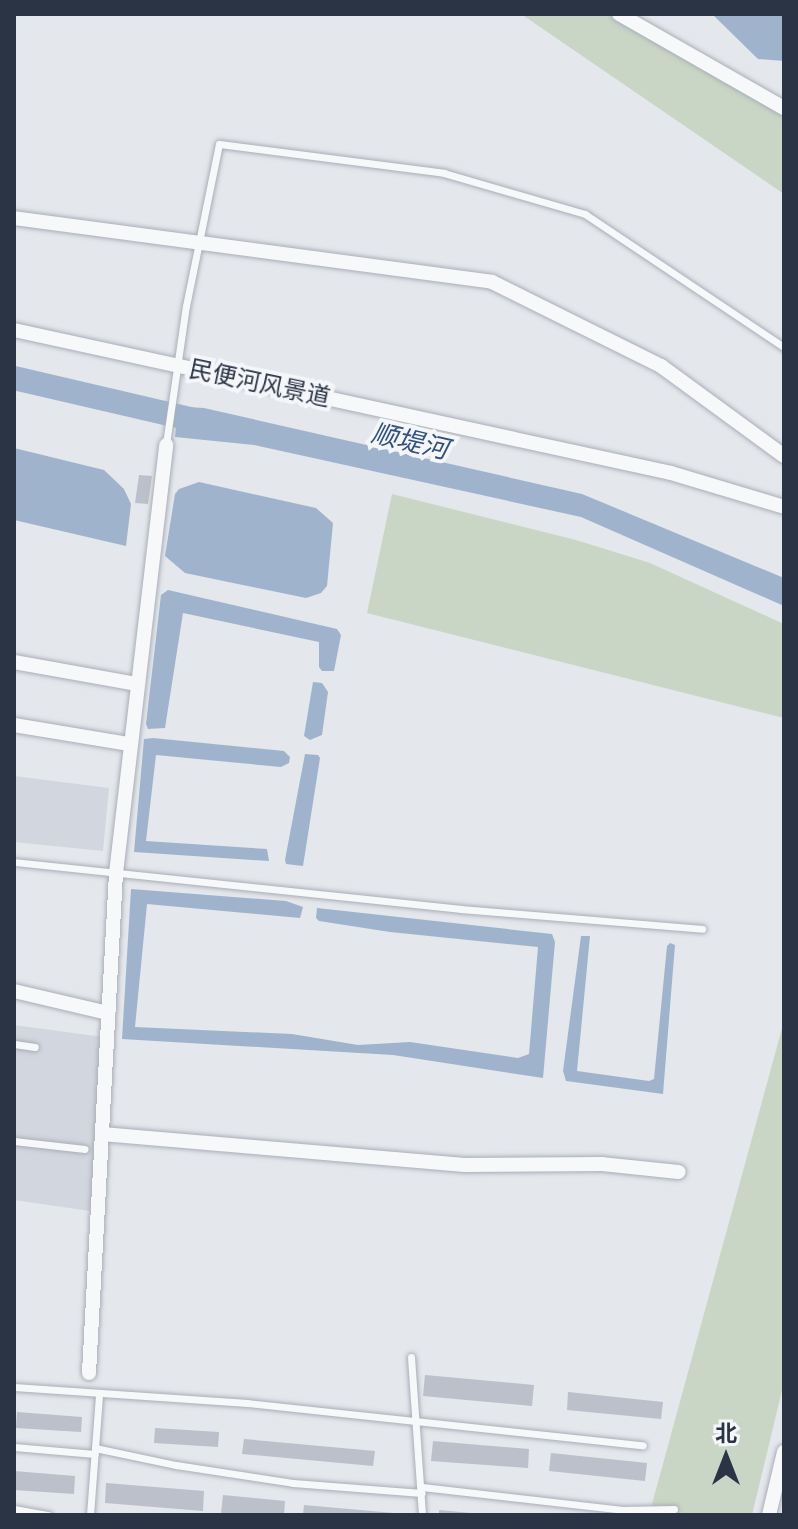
<!DOCTYPE html>
<html>
<head>
<meta charset="utf-8">
<style>
  body { margin:0 }
  #map { position:relative; width:798px; height:1529px; overflow:hidden; background:#e4e7ec; font-family:Lato,"Noto Sans SC",sans-serif }
  div>[style] { position:absolute }
  .built>* { inset:0; background:#d2d6de }
  .green>* { inset:0; background:#c9d6c5 }
  .water>* { inset:0; background:#9fb4cc }
  .river>* { height:24px; margin:-12px; padding:0 12px; transform-origin:12px; border-radius:12px; background:#9fb4cc }
  .building>* { inset:0; background:#bbc0ca }
  .roads { filter:drop-shadow(0 0 2px #a9aeb7) drop-shadow(0 0 2px #a9aeb7) }
  .service>* { height:7px; margin:-3.5px; padding:0 3.5px; transform-origin:3.5px; border-radius:3.5px; background:#f7f8fa }
  .minor>* { height:14px; margin:-7px; padding:0 7px; transform-origin:7px; border-radius:7px; background:#f7f8fa }
  span { translate:-50% -50%; white-space:nowrap; text-align:center; line-height:1.15; -webkit-text-stroke:8px #f4f6f9; paint-order:stroke }
  .street-label { font-size:24px; color:#2b3445 }
  .water-label { font-size:26px; color:#34527a; font-style:italic }
  .frame { position:absolute; inset:0; border:16px solid #2b3445; pointer-events:none }
  .north { position:absolute; left:686px; top:1417px; width:80px; height:80px; -webkit-text-stroke:6px #f4f6f9; paint-order:stroke; rotate:0deg; font-size:22px; font-weight:700; line-height:32px; text-align:center; color:#2b3445 }
  .north::after { content:''; display:block; margin:auto; width:28px; height:36px; background:#2b3445; clip-path:polygon(50% 0,100% 100%,50% 72%,0 100%) }
</style>
</head>
<body>
<div id="map">
  <div class="built">
    <i style="clip-path:polygon(14px 776px,109px 788px,103px 851px,14px 842px)"></i>
    <i style="clip-path:polygon(14px 1025px,103px 1037px,90px 1211px,14px 1200px)"></i>
  </div>
  <div class="green">
    <i style="clip-path:polygon(521px 14px,611px 14px,721px 81px,784px 113px,784px 194px)"></i>
    <i style="clip-path:polygon(392px 494px,576px 540px,650px 563px,784px 624px,784px 718px,367px 613px)"></i>
    <i style="clip-path:polygon(784px 1021px,784px 1382px,752px 1515px,649px 1515px)"></i>
  </div>
  <div class="water">
    <i style="clip-path:polygon(712px 14px,784px 14px,784px 61px,758px 59px)"></i>
    <i style="clip-path:polygon(185px 407px,204px 408px,582px 494px,784px 578px,784px 606px,581px 517px,254px 445px,175px 437px,178px 409px)"></i>
    <i style="clip-path:polygon(14px 448px,104px 470px,124px 489px,131px 504px,126px 546px,14px 520px)"></i>
    <i style="clip-path:polygon(199px 482px,316px 508px,333px 523px,327px 586px,321px 593px,306px 598px,185px 573px,165px 556px,175px 494px,179px 489px)"></i>
    <i style="clip-path:polygon(168px 590px,337px 629px,341px 635px,334px 671px,322px 671px,319px 667px,319px 642px,183px 613px,165px 728px,148px 729px,146px 724px,161px 595px)"></i>
    <i style="clip-path:polygon(313px 682px,322px 683px,328px 692px,322px 735px,310px 740px,304px 736px)"></i>
    <i style="clip-path:polygon(153px 738px,284px 751px,290px 757px,289px 763px,281px 767px,156px 755px,146px 841px,267px 849px,269px 861px,134px 852px,144px 739px)"></i>
    <i style="clip-path:polygon(305px 754px,318px 755px,320px 758px,303px 866px,286px 864px,285px 860px)"></i>
    <i style="clip-path:polygon(131px 889px,286px 901px,303px 907px,300px 918px,147px 904px,135px 1027px,292px 1034px,358px 1045px,410px 1042px,518px 1058px,529px 1054px,538px 947px,390px 932px,319px 921px,316px 918px,317px 908px,552px 934px,555px 942px,543px 1078px,393px 1055px,122px 1039px)"></i>
    <i style="clip-path:polygon(581px 936px,590px 936px,577px 1071px,649px 1081px,654px 1079px,667px 946px,670px 943px,675px 945px,663px 1094px,566px 1081px,563px 1071px)"></i>
  </div>
  <div class="river">
    <i style="left:14px;top:378px;width:198px;rotate:13.1deg"></i>
  </div>
  <div class="building">
    <i style="clip-path:polygon(139px 475px,152px 476px,148px 504px,135px 503px)"></i>
    <i style="clip-path:polygon(425px 1375px,534px 1385px,532px 1406px,423px 1396px)"></i>
    <i style="clip-path:polygon(568px 1392px,663px 1402px,661px 1419px,567px 1410px)"></i>
    <i style="clip-path:polygon(17px 1412px,82px 1417px,81px 1432px,16px 1428px)"></i>
    <i style="clip-path:polygon(155px 1428px,219px 1432px,218px 1447px,154px 1443px)"></i>
    <i style="clip-path:polygon(244px 1439px,375px 1451px,373px 1466px,242px 1454px)"></i>
    <i style="clip-path:polygon(433px 1441px,529px 1449px,528px 1468px,431px 1461px)"></i>
    <i style="clip-path:polygon(551px 1453px,647px 1463px,645px 1481px,549px 1471px)"></i>
    <i style="clip-path:polygon(14px 1471px,75px 1476px,74px 1494px,14px 1490px)"></i>
    <i style="clip-path:polygon(106px 1483px,204px 1491px,203px 1511px,105px 1503px)"></i>
    <i style="clip-path:polygon(223px 1495px,285px 1501px,284px 1515px,221px 1514px)"></i>
    <i style="clip-path:polygon(304px 1505px,394px 1513px,394px 1515px,303px 1515px)"></i>
    <i style="clip-path:polygon(439px 1510px,471px 1513px,471px 1515px,439px 1515px)"></i>
  </div>
  <div class="roads">
    <div class="service">
      <i style="left:166px;top:444px;width:139px;rotate:-81.8deg"></i>
      <i style="left:186px;top:306px;width:165px;rotate:-78.5deg"></i>
      <i style="left:219px;top:144px;width:227px;rotate:7.3deg"></i>
      <i style="left:444px;top:173px;width:147px;rotate:16.2deg"></i>
      <i style="left:585px;top:214px;width:239px;rotate:33.8deg"></i>
      <i style="left:14px;top:862px;width:449px;rotate:6deg"></i>
      <i style="left:461px;top:909px;width:242px;rotate:4.7deg"></i>
      <i style="left:14px;top:1044px;width:21px;rotate:8deg"></i>
      <i style="left:14px;top:1141px;width:71px;rotate:6.4deg"></i>
      <i style="left:411px;top:1357px;width:158px;rotate:86deg"></i>
      <i style="left:14px;top:1387px;width:234px;rotate:3.9deg"></i>
      <i style="left:247px;top:1403px;width:398px;rotate:6.1deg"></i>
      <i style="left:14px;top:1447px;width:81px;rotate:4.9deg"></i>
      <i style="left:95px;top:1448px;width:83px;rotate:11.9deg"></i>
      <i style="left:176px;top:1465px;width:118px;rotate:8.7deg"></i>
      <i style="left:293px;top:1483px;width:129px;rotate:4.4deg"></i>
      <i style="left:422px;top:1487px;width:202px;rotate:6.5deg"></i>
      <i style="left:623px;top:1510px;width:51px;rotate:-1.1deg"></i>
      <i style="left:14px;top:1509px;width:35px;rotate:10deg"></i>
      <i style="left:90px;top:1515px;width:121px;rotate:-85.7deg"></i>
    </div>
    <div class="minor">
      <i style="left:619px;top:14px;width:190px;rotate:29.7deg"></i>
      <i style="left:14px;top:218px;width:482px;rotate:7.6deg"></i>
      <i style="left:492px;top:282px;width:189px;rotate:26.4deg"></i>
      <i style="left:661px;top:366px;width:152px;rotate:36.2deg"></i>
      <i style="left:14px;top:330px;width:672px;rotate:12.28deg"></i>
      <i style="left:671px;top:473px;width:118px;rotate:16.7deg"></i>
      <i style="left:14px;top:662px;width:124px;rotate:10.2deg"></i>
      <i style="left:14px;top:725px;width:117px;rotate:9.4deg"></i>
      <i style="left:14px;top:991px;width:97px;rotate:13.2deg"></i>
      <i style="left:102px;top:1134px;width:364px;rotate:4.9deg"></i>
      <i style="left:465px;top:1165px;width:137px;rotate:-0.4deg"></i>
      <i style="left:602px;top:1164px;width:77px;rotate:5.9deg"></i>
      <i style="left:89px;top:1373px;width:501px;rotate:-86.91deg"></i>
      <i style="left:116px;top:873px;width:431px;rotate:-83.3deg"></i>
      <i style="left:769px;top:1515px;width:65px;rotate:-76.6deg"></i>
    </div>
  </div>
  <div class="street-label">
    <span style="left:260px;top:382px;rotate:12deg">民便河风景道</span>
  </div>
  <div class="water-label">
    <span style="left:410px;top:441px;rotate:13deg">顺堤河</span>
  </div>
  <div class="frame"></div>
  <div class="north">北</div>
</div>
</body>
</html>
